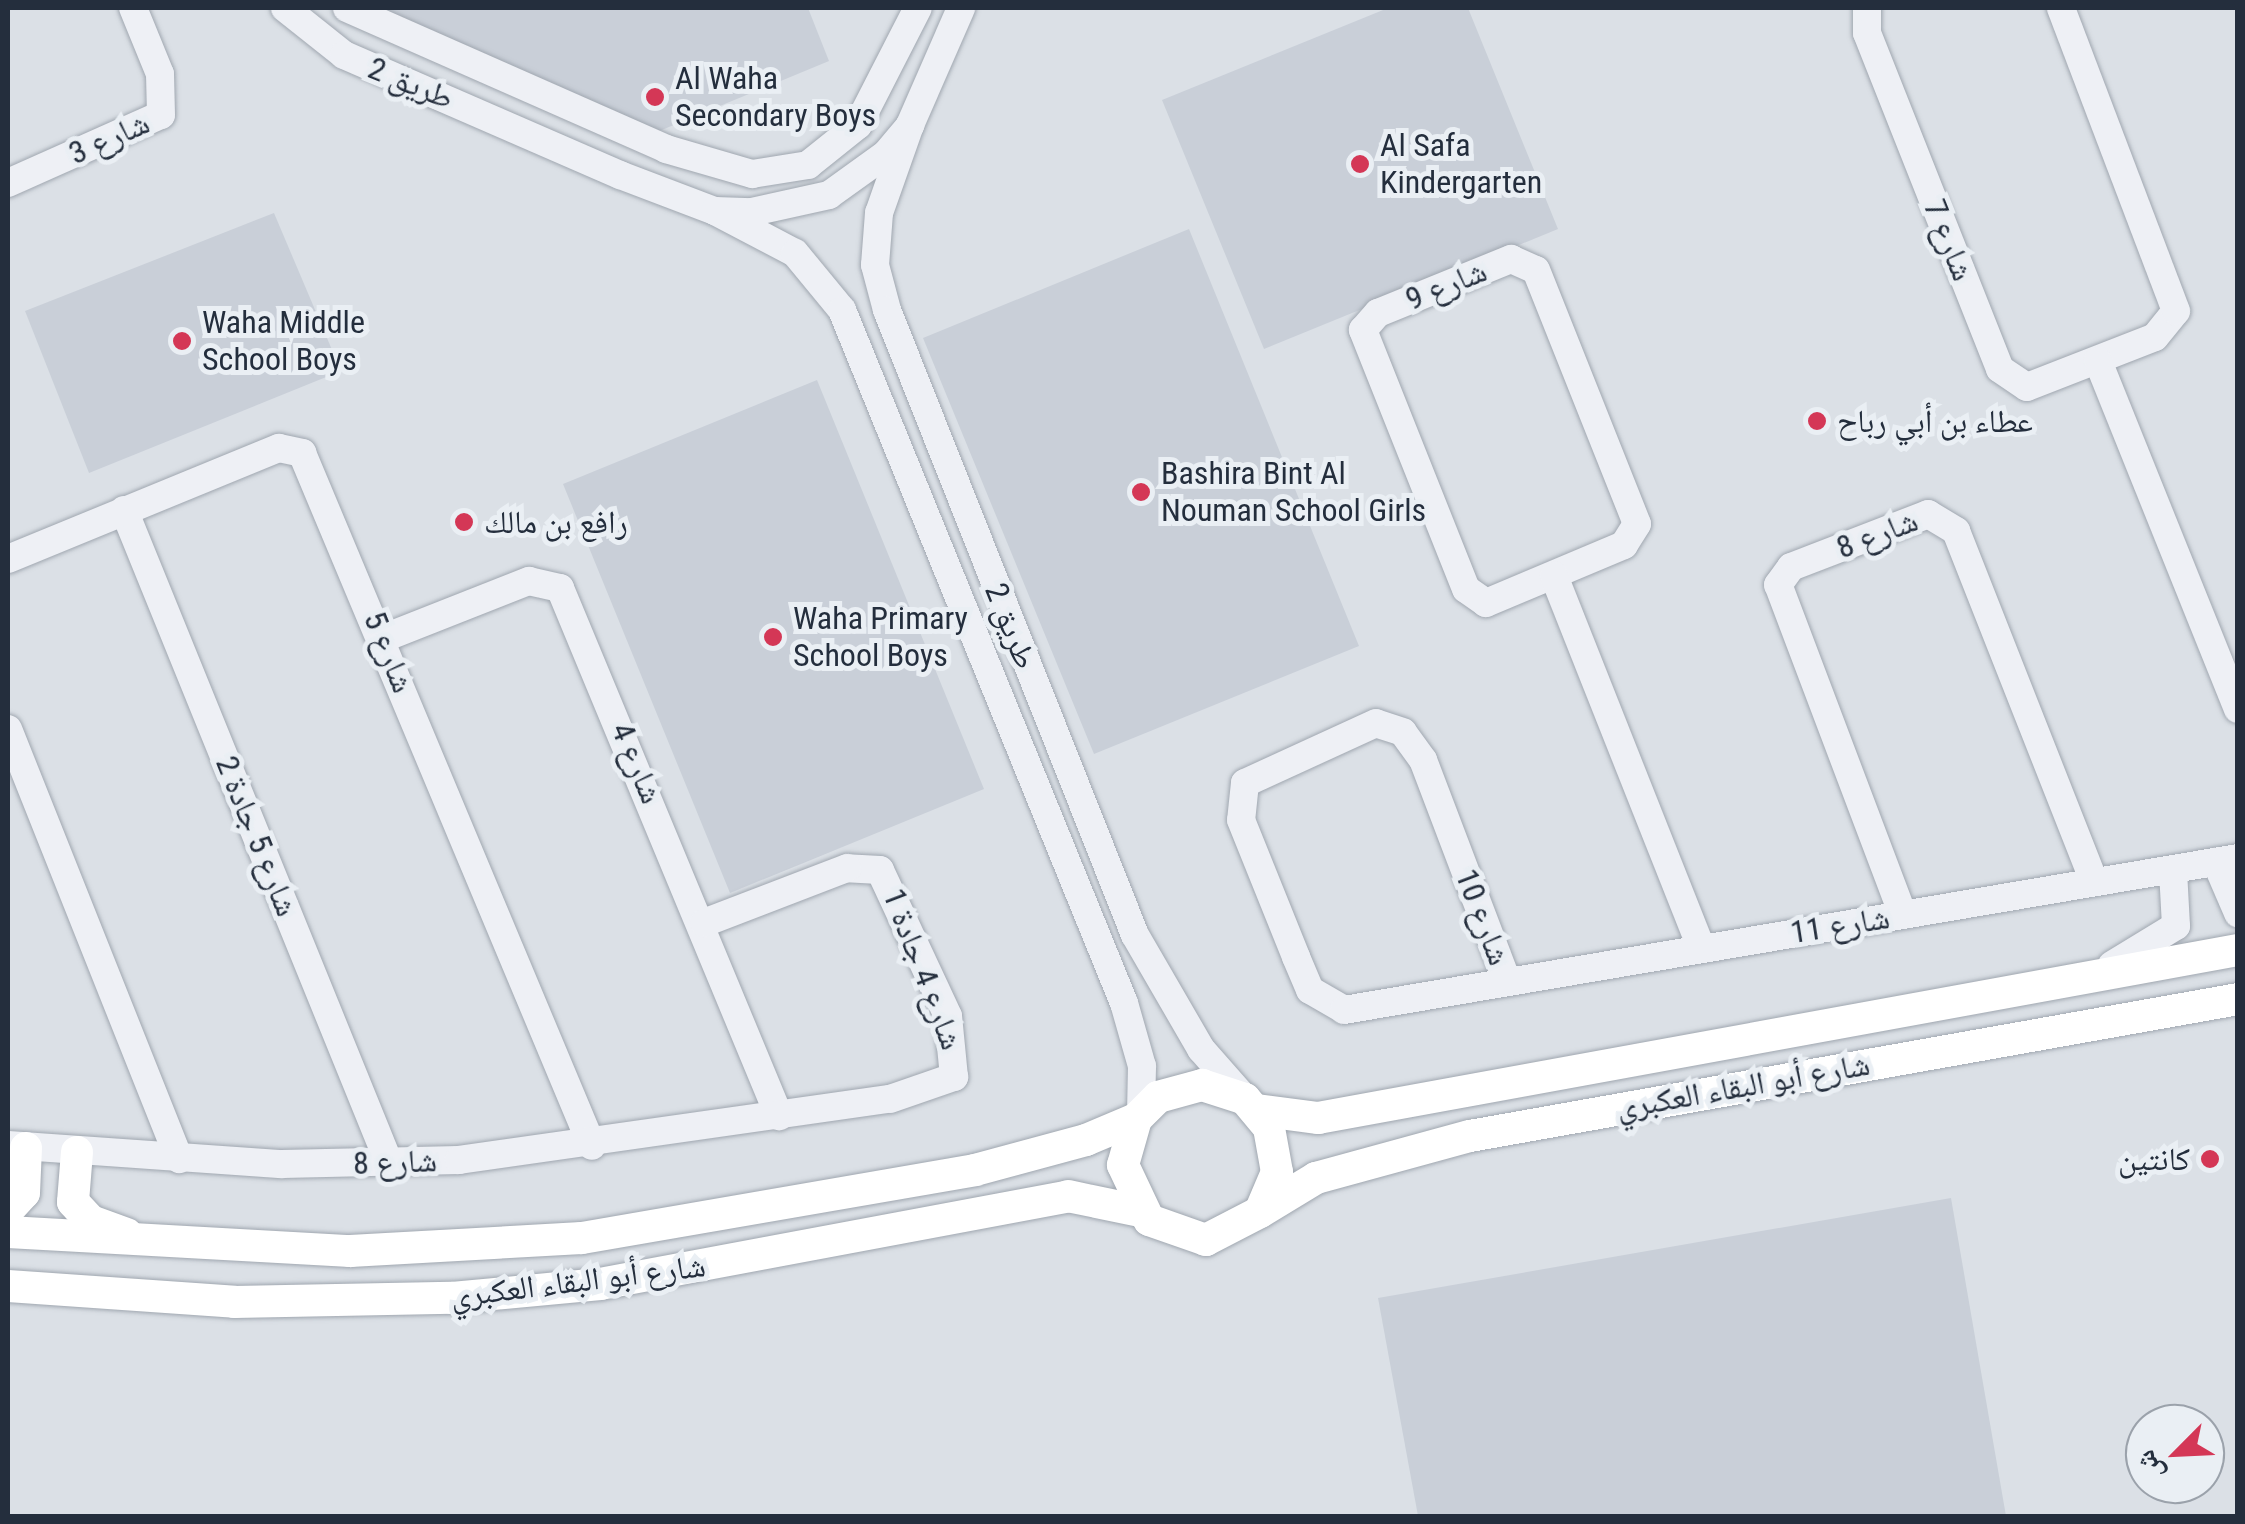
<!DOCTYPE html>
<html>
<head>
<meta charset="utf-8">
<style>
  body { margin:0 }
  #map { position:relative; width:2245px; height:1524px; overflow:hidden; background:#dbe0e6; font-family:"Roboto Condensed","Noto Naskh Arabic",sans-serif }
  div>[style] { position:absolute }
  .built>* { inset:0; background:#c9cfd8 }
  .roads { filter:drop-shadow(0 0 2px #a0a7b0) drop-shadow(0 0 2px #a0a7b0) }
  .minor>* { height:28px; margin:-14px; padding:0 14px; transform-origin:14px; border-radius:14px; background:#eef0f5 }
  .major>* { height:32px; margin:-16px; padding:0 16px; transform-origin:16px; border-radius:16px; background:#fff }
  .dots>* { width:28px; height:28px; translate:-50% -50%; box-sizing:border-box; border:5px solid #eaeff4; border-radius:50% }
  span { translate:-50% -50%; white-space:nowrap; text-align:center; line-height:1.15; -webkit-text-stroke:10px #eaeff4; paint-order:stroke }
  .poi-label { font-size:32px; color:#242e3d }
  .left { translate:0 -50%; text-align:left }
  .right { translate:-100% -50%; text-align:right }
  .street-label { font-size:32px; color:#242e3d }
  .frame { position:absolute; inset:0; border:10px solid #242e3d; pointer-events:none }
  .north { position:absolute; left:2125px; top:1404px; width:100px; height:100px; box-sizing:border-box; background:#eaeff4; border:2px solid #9ba2ab; border-radius:50%; rotate:246deg; font-size:28px; font-weight:700; line-height:40px; text-align:center; color:#242e3d }
  .north::after { content:''; display:block; margin:auto; width:35px; height:45px; background:#d43756; clip-path:polygon(50% 0,100% 100%,50% 72%,0 100%) }
</style>
</head>
<body>
<div id="map">
  <div class="built">
    <i style="clip-path:polygon(369px 8px,808px 8px,829px 61px,652px 134px)"></i>
    <i style="clip-path:polygon(1388px 8px,1468px 8px,1558px 229px,1264px 349px,1162px 100px)"></i>
    <i style="clip-path:polygon(274px 213px,341px 371px,89px 473px,25px 311px)"></i>
    <i style="clip-path:polygon(1189px 229px,1359px 646px,1094px 754px,923px 338px)"></i>
    <i style="clip-path:polygon(817px 380px,984px 789px,730px 893px,563px 484px)"></i>
    <i style="clip-path:polygon(1951px 1198px,2006px 1516px,1418px 1516px,1378px 1298px)"></i>
  </div>
  <div class="roads">
    <div class="minor">
      <i style="left:285px;top:8px;width:75px;rotate:38.5deg"></i>
      <i style="left:344px;top:55px;width:301px;rotate:23.5deg"></i>
      <i style="left:620px;top:175px;width:102px;rotate:20.8deg"></i>
      <i style="left:715px;top:211px;width:37px;rotate:2deg"></i>
      <i style="left:752px;top:212px;width:79px;rotate:-12.4deg"></i>
      <i style="left:829px;top:195px;width:70px;rotate:-35.7deg"></i>
      <i style="left:886px;top:154px;width:38px;rotate:-50deg"></i>
      <i style="left:910px;top:125px;width:128px;rotate:-66.4deg"></i>
      <i style="left:347px;top:8px;width:349px;rotate:23.8deg"></i>
      <i style="left:666px;top:149px;width:90px;rotate:16.2deg"></i>
      <i style="left:752px;top:174px;width:57px;rotate:-9.1deg"></i>
      <i style="left:808px;top:165px;width:64px;rotate:-38.7deg"></i>
      <i style="left:858px;top:125px;width:131px;rotate:-62.9deg"></i>
      <i style="left:1867px;top:8px;width:25px;rotate:90deg"></i>
      <i style="left:1867px;top:33px;width:361px;rotate:68.4deg"></i>
      <i style="left:2000px;top:369px;width:32px;rotate:34deg"></i>
      <i style="left:2027px;top:387px;width:137px;rotate:-21.3deg"></i>
      <i style="left:2155px;top:337px;width:33px;rotate:-51deg"></i>
      <i style="left:2176px;top:311px;width:324px;rotate:-110.8deg"></i>
      <i style="left:910px;top:125px;width:93px;rotate:109.4deg"></i>
      <i style="left:879px;top:213px;width:52px;rotate:94.4deg"></i>
      <i style="left:875px;top:265px;width:47px;rotate:75.1deg"></i>
      <i style="left:887px;top:310px;width:672px;rotate:68.36deg"></i>
      <i style="left:1135px;top:935px;width:132px;rotate:59.9deg"></i>
      <i style="left:1201px;top:1049px;width:67px;rotate:48.7deg"></i>
      <i style="left:8px;top:183px;width:167px;rotate:-24deg"></i>
      <i style="left:161px;top:115px;width:41px;rotate:-91.4deg"></i>
      <i style="left:160px;top:74px;width:71px;rotate:-112.2deg"></i>
      <i style="left:715px;top:211px;width:90px;rotate:27.7deg"></i>
      <i style="left:795px;top:253px;width:74px;rotate:50.5deg"></i>
      <i style="left:842px;top:310px;width:748px;rotate:67.86deg"></i>
      <i style="left:1124px;top:1003px;width:66px;rotate:74.1deg"></i>
      <i style="left:1142px;top:1066px;width:46px;rotate:91.2deg"></i>
      <i style="left:1511px;top:259px;width:27px;rotate:24deg"></i>
      <i style="left:1536px;top:270px;width:273px;rotate:68.3deg"></i>
      <i style="left:1637px;top:524px;width:25px;rotate:122deg"></i>
      <i style="left:1624px;top:545px;width:150px;rotate:157.2deg"></i>
      <i style="left:1486px;top:603px;width:24px;rotate:-145deg"></i>
      <i style="left:1466px;top:589px;width:279px;rotate:-111.7deg"></i>
      <i style="left:1363px;top:330px;width:23px;rotate:-49deg"></i>
      <i style="left:1378px;top:313px;width:144px;rotate:-22.1deg"></i>
      <i style="left:2098px;top:361px;width:375px;rotate:68.1deg"></i>
      <i style="left:124px;top:510px;width:705px;rotate:67.91deg"></i>
      <i style="left:8px;top:559px;width:293px;rotate:-22.3deg"></i>
      <i style="left:279px;top:448px;width:24px;rotate:12deg"></i>
      <i style="left:302px;top:453px;width:751px;rotate:67.29deg"></i>
      <i style="left:1554px;top:576px;width:400px;rotate:68.4deg"></i>
      <i style="left:384px;top:638px;width:156px;rotate:-21.5deg"></i>
      <i style="left:529px;top:581px;width:32px;rotate:13deg"></i>
      <i style="left:560px;top:588px;width:572px;rotate:67.47deg"></i>
      <i style="left:8px;top:729px;width:463px;rotate:68.3deg"></i>
      <i style="left:2216px;top:862px;width:56px;rotate:66.7deg"></i>
      <i style="left:1903px;top:915px;width:353px;rotate:-110.7deg"></i>
      <i style="left:1778px;top:585px;width:22px;rotate:-54deg"></i>
      <i style="left:1791px;top:567px;width:147px;rotate:-21.1deg"></i>
      <i style="left:1928px;top:514px;width:33px;rotate:31deg"></i>
      <i style="left:1956px;top:531px;width:377px;rotate:68.5deg"></i>
      <i style="left:2112px;top:965px;width:75px;rotate:-31.4deg"></i>
      <i style="left:2176px;top:926px;width:56px;rotate:-93.1deg"></i>
      <i style="left:1507px;top:981px;width:236px;rotate:-110.8deg"></i>
      <i style="left:1423px;top:760px;width:34px;rotate:-126deg"></i>
      <i style="left:1403px;top:732px;width:28px;rotate:-162deg"></i>
      <i style="left:1376px;top:723px;width:144px;rotate:155.4deg"></i>
      <i style="left:1245px;top:783px;width:37px;rotate:96deg"></i>
      <i style="left:1241px;top:820px;width:148px;rotate:68.1deg"></i>
      <i style="left:1296px;top:957px;width:36px;rotate:67deg"></i>
      <i style="left:1310px;top:990px;width:39px;rotate:30deg"></i>
      <i style="left:1344px;top:1010px;width:907px;rotate:-9.65deg"></i>
      <i style="left:8px;top:1145px;width:275px;rotate:4deg"></i>
      <i style="left:282px;top:1164px;width:177px;rotate:-1.3deg"></i>
      <i style="left:459px;top:1160px;width:435px;rotate:-8.1deg"></i>
      <i style="left:890px;top:1099px;width:68px;rotate:-19deg"></i>
      <i style="left:954px;top:1077px;width:61px;rotate:-95.6deg"></i>
      <i style="left:948px;top:1016px;width:161px;rotate:-115deg"></i>
      <i style="left:880px;top:870px;width:33px;rotate:-177deg"></i>
      <i style="left:847px;top:868px;width:153px;rotate:159deg"></i>
    </div>
    <div class="major">
      <i style="left:1257px;top:1110px;width:62px;rotate:7.5deg"></i>
      <i style="left:1318px;top:1118px;width:935px;rotate:-10.35deg"></i>
      <i style="left:77px;top:1152px;width:50px;rotate:94.6deg"></i>
      <i style="left:73px;top:1202px;width:26px;rotate:47deg"></i>
      <i style="left:91px;top:1221px;width:38px;rotate:20deg"></i>
      <i style="left:8px;top:1210px;width:23px;rotate:-47deg"></i>
      <i style="left:24px;top:1193px;width:45px;rotate:-87.5deg"></i>
      <i style="left:1260px;top:1212px;width:66px;rotate:-31.3deg"></i>
      <i style="left:1316px;top:1178px;width:160px;rotate:-15.3deg"></i>
      <i style="left:1470px;top:1136px;width:780px;rotate:-10.11deg"></i>
      <i style="left:8px;top:1232px;width:343px;rotate:3.2deg"></i>
      <i style="left:350px;top:1251px;width:232px;rotate:-3.2deg"></i>
      <i style="left:582px;top:1238px;width:399px;rotate:-9.8deg"></i>
      <i style="left:975px;top:1170px;width:115px;rotate:-15.1deg"></i>
      <i style="left:1086px;top:1140px;width:54px;rotate:-22.8deg"></i>
      <i style="left:1136px;top:1119px;width:31px;rotate:-45deg"></i>
      <i style="left:1158px;top:1097px;width:46px;rotate:-15.3deg"></i>
      <i style="left:1202px;top:1085px;width:45px;rotate:18deg"></i>
      <i style="left:1245px;top:1099px;width:38px;rotate:50deg"></i>
      <i style="left:1269px;top:1128px;width:45px;rotate:79.7deg"></i>
      <i style="left:1277px;top:1172px;width:43px;rotate:113deg"></i>
      <i style="left:1260px;top:1212px;width:61px;rotate:152.6deg"></i>
      <i style="left:1206px;top:1240px;width:60px;rotate:-160.7deg"></i>
      <i style="left:1149px;top:1220px;width:61px;rotate:-115.3deg"></i>
      <i style="left:1123px;top:1165px;width:48px;rotate:-74.2deg"></i>
      <i style="left:8px;top:1286px;width:227px;rotate:4deg"></i>
      <i style="left:234px;top:1302px;width:218px;rotate:-1.1deg"></i>
      <i style="left:452px;top:1298px;width:149px;rotate:-5.4deg"></i>
      <i style="left:600px;top:1284px;width:476px;rotate:-10.6deg"></i>
      <i style="left:1068px;top:1196px;width:74px;rotate:11.8deg"></i>
    </div>
  </div>
  <div class="dots">
    <i style="left:655px;top:97px;background:#d43756"></i>
    <i style="left:1360px;top:164px;background:#d43756"></i>
    <i style="left:182px;top:341px;background:#d43756"></i>
    <i style="left:1817px;top:421px;background:#d43756"></i>
    <i style="left:1141px;top:492px;background:#d43756"></i>
    <i style="left:464px;top:522px;background:#d43756"></i>
    <i style="left:773px;top:637px;background:#d43756"></i>
    <i style="left:2210px;top:1159px;background:#d43756"></i>
  </div>
  <div class="poi-label">
    <span class="left" style="left:675px;top:97px">Al Waha<br>Secondary Boys</span>
    <span class="left" style="left:1380px;top:164px">Al Safa<br>Kindergarten</span>
    <span class="left" style="left:202px;top:341px">Waha Middle<br>School Boys</span>
    <span class="left" style="left:1837px;top:421px">عطاء بن أبي رباح</span>
    <span class="left" style="left:1161px;top:492px">Bashira Bint Al<br>Nouman School Girls</span>
    <span class="left" style="left:484px;top:522px">رافع بن مالك</span>
    <span class="left" style="left:793px;top:637px">Waha Primary<br>School Boys</span>
    <span class="right" style="left:2190px;top:1159px">كانتين</span>
  </div>
  <div class="street-label">
    <span style="left:411px;top:83px;rotate:22deg">طريق 2</span>
    <span style="left:109px;top:138px;rotate:-24deg">شارع 3</span>
    <span style="left:1949px;top:240px;rotate:68deg">شارع 7</span>
    <span style="left:1446px;top:285px;rotate:-22deg">شارع 9</span>
    <span style="left:1877px;top:534px;rotate:-21deg">شارع 8</span>
    <span style="left:1011px;top:626px;rotate:68deg">طريق 2</span>
    <span style="left:389px;top:652px;rotate:68deg">شارع 5</span>
    <span style="left:637px;top:763px;rotate:67deg">شارع 4</span>
    <span style="left:257px;top:836px;rotate:68deg">شارع 5 جادة 2</span>
    <span style="left:1483px;top:917px;rotate:69deg">شارع 10</span>
    <span style="left:1840px;top:925px;rotate:-9deg">شارع 11</span>
    <span style="left:923px;top:969px;rotate:69deg">شارع 4 جادة 1</span>
    <span style="left:1743px;top:1086px;rotate:-10deg">شارع أبو البقاء العكبري</span>
    <span style="left:395px;top:1162px;rotate:-2deg">شارع 8</span>
    <span style="left:578px;top:1281px;rotate:-7deg">شارع أبو البقاء العكبري</span>
  </div>
  <div class="frame"></div>
  <div class="north">ش</div>
</div>
</body>
</html>
